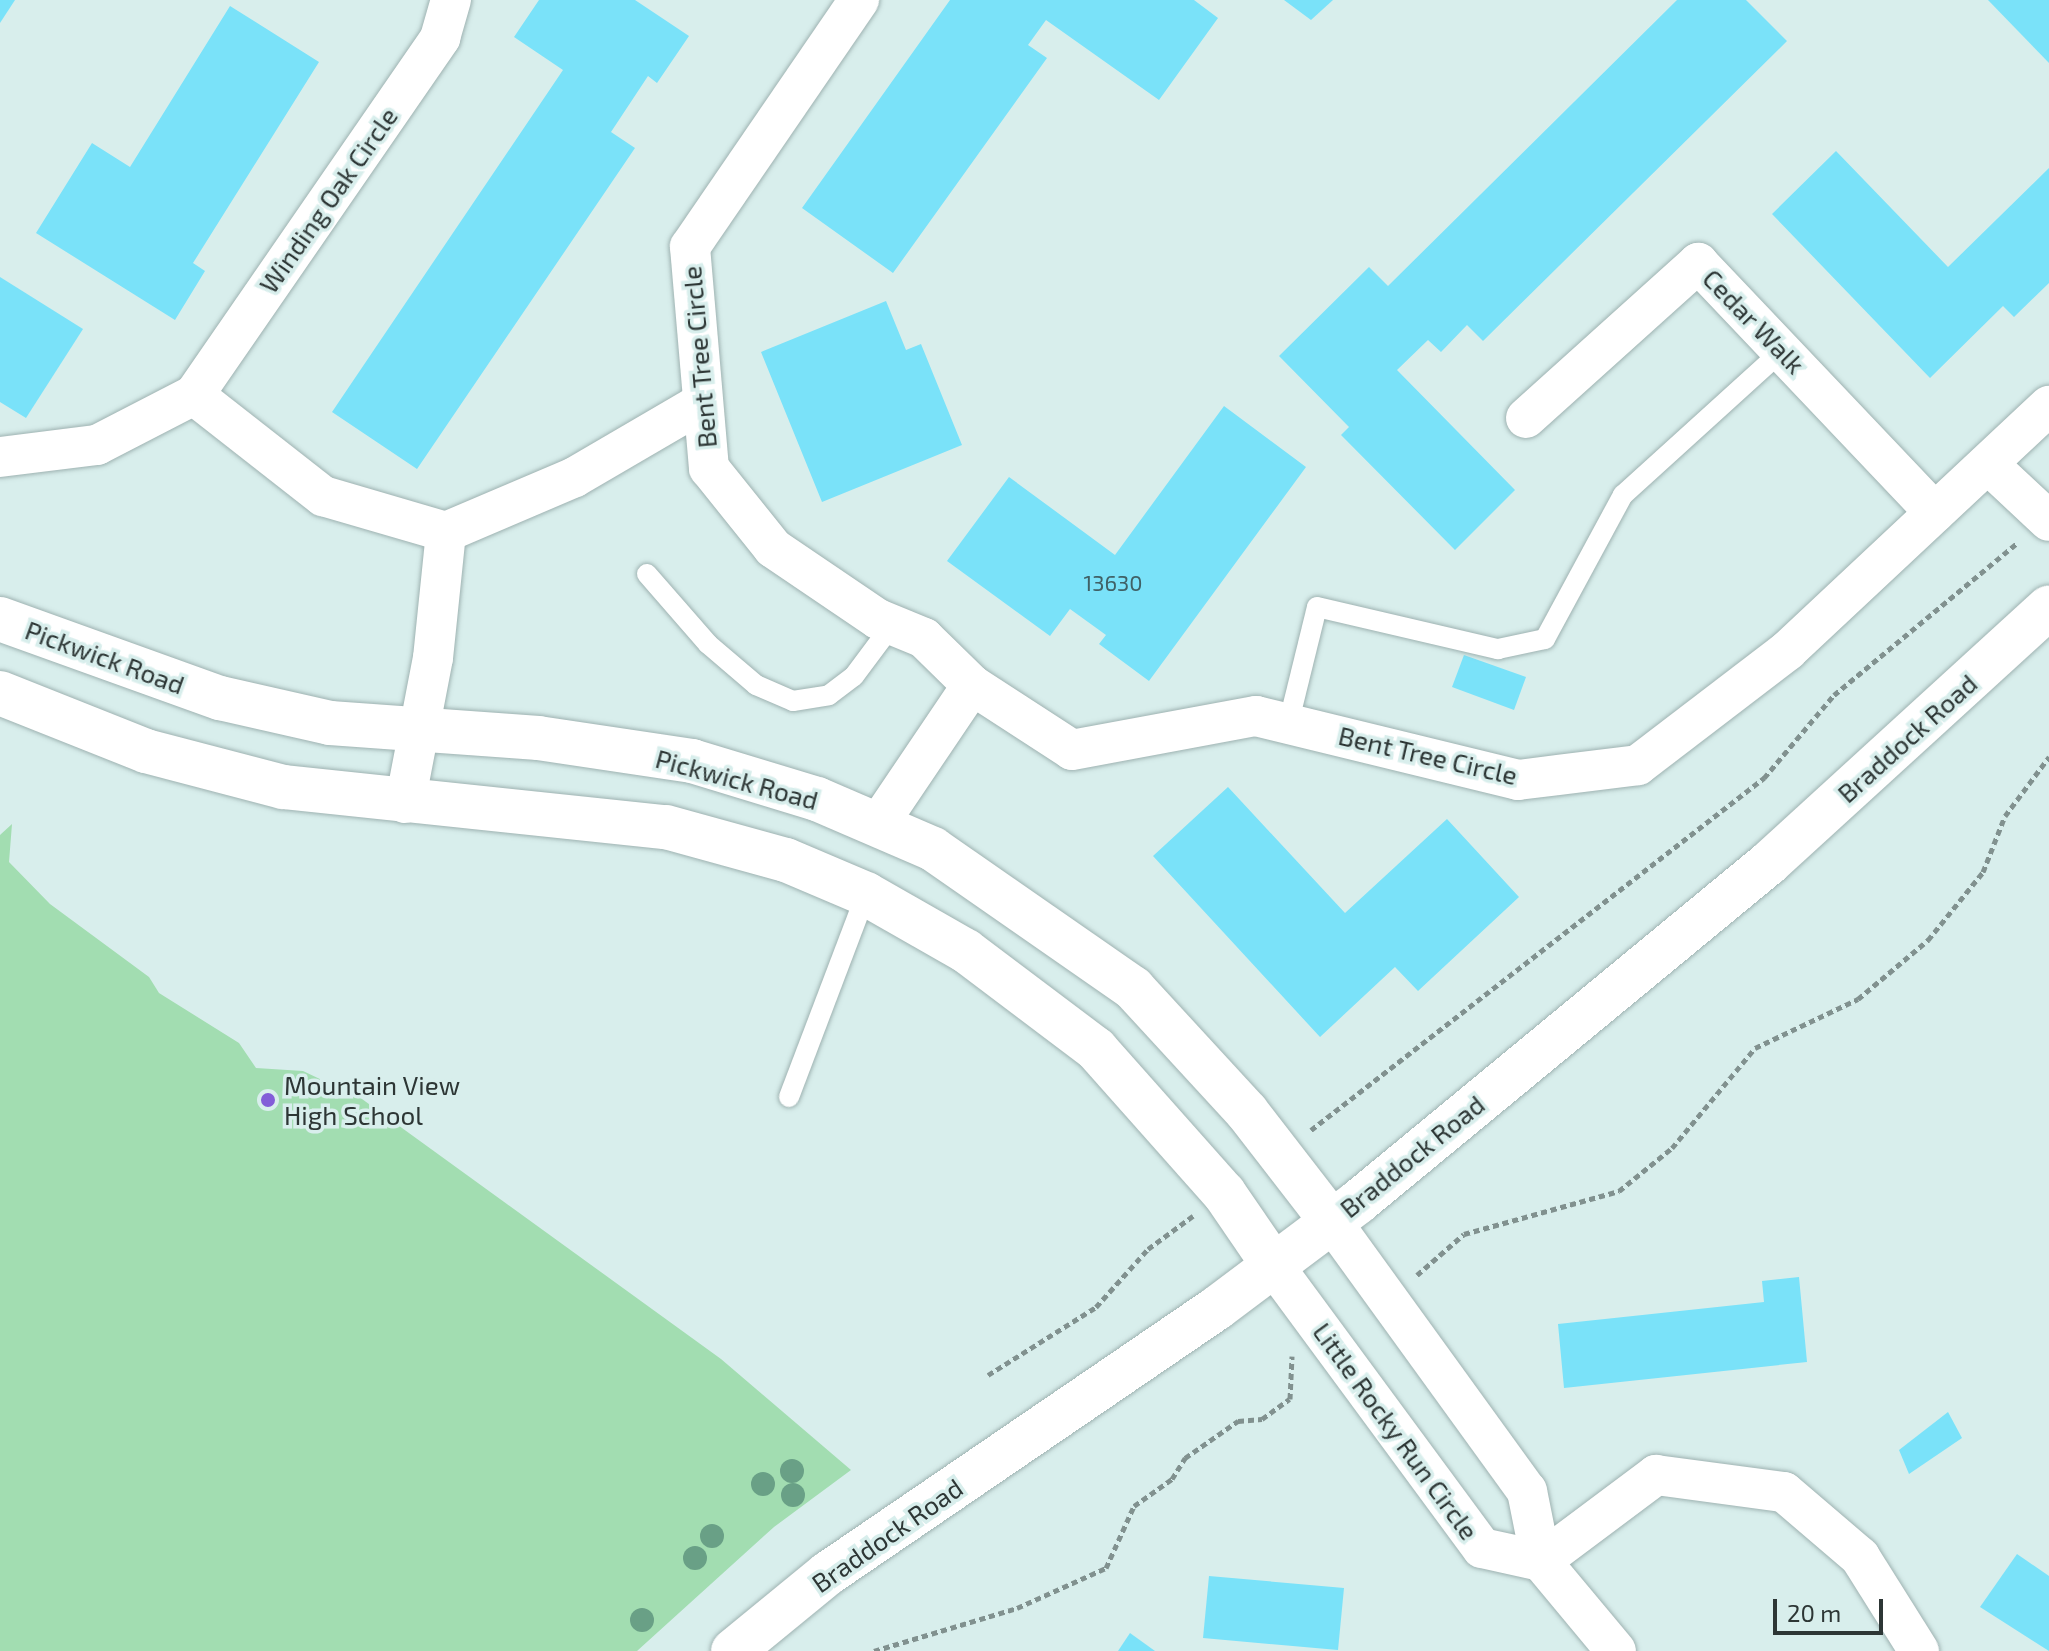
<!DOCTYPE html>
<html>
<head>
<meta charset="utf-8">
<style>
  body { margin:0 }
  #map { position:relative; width:2049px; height:1651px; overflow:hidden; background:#d8eeec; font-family:"Exo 2",sans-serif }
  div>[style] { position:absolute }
  .green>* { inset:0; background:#a2ddb1 }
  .building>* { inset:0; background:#7ae2f9 }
  .path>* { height:5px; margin-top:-2.5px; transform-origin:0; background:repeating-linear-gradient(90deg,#81918f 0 6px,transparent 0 10px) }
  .roads { filter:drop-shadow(0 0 2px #9eb2b1) drop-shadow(0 0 2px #9eb2b1) }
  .service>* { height:20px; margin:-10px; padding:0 10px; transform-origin:10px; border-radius:10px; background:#fff }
  .minor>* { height:40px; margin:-20px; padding:0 20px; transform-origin:20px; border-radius:20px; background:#fff }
  .tertiary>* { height:44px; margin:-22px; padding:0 22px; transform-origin:22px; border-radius:22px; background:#fff }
  .trees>* { width:24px; height:24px; margin:-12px; border-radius:50%; background:#69a086 }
  .dots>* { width:22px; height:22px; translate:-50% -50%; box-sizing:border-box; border:4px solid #d8eeec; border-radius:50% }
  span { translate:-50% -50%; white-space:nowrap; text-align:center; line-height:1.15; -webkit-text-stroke:7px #d8eeec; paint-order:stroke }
  .number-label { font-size:22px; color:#406166 }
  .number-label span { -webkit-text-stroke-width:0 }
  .street-label { font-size:26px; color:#2d3635 }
  .poi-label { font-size:26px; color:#2d3635 }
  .left { translate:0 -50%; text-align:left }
  .scale { position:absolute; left:1773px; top:1599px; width:110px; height:36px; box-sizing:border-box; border:4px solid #2d3635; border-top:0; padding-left:10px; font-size:24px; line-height:28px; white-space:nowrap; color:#2d3635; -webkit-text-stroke:6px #d8eeec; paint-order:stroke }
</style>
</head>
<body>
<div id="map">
  <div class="green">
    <i style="clip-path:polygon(12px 824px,9px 862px,50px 904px,149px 977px,159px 993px,239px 1043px,256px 1068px,303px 1071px,362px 1099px,721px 1359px,851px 1470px,774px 1527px,637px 1651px,0 1651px,0 835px)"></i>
  </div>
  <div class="building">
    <i style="clip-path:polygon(0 0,15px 0,0 23px)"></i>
    <i style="clip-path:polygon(539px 0,635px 0,689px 36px,657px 83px,648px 76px,611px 132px,635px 148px,417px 469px,332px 412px,563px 70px,514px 37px)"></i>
    <i style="clip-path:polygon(950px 0,1194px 0,1218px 18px,1159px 100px,1046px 20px,1028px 45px,1047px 58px,893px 273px,802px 208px)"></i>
    <i style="clip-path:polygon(1284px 0,1333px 0,1311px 20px)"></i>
    <i style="clip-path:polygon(1677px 0,1746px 0,1787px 41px,1483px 341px,1467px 325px,1441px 352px,1428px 340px,1397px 370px,1515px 490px,1455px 550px,1341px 435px,1349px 427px,1279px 356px,1369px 267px,1388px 286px)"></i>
    <i style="clip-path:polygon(1988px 0,2049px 0,2049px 63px)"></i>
    <i style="clip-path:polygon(230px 6px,319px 62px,193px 263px,205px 271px,175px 320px,36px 233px,92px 143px,130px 167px)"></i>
    <i style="clip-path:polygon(1836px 151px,1948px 267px,2049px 168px,2049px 283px,2014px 317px,2003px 306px,1930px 378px,1772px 214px)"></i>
    <i style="clip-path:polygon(0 277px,83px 329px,26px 418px,0 402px)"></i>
    <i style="clip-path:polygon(886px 301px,906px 350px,921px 344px,962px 445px,822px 502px,761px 352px)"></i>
    <i style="clip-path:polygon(1224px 406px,1306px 467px,1149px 681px,1099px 644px,1106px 635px,1070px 609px,1050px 636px,947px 561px,1009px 477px,1115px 555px)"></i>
    <i style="clip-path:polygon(1464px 655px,1526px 677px,1514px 710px,1452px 687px)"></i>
    <i style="clip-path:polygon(1228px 787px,1345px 913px,1447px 819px,1519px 897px,1418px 991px,1395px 967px,1320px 1037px,1153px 856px)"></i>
    <i style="clip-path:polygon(1799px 1277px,1807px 1362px,1564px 1388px,1558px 1324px,1764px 1302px,1762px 1281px)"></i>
    <i style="clip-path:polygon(1948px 1412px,1962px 1438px,1909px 1474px,1899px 1450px)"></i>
    <i style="clip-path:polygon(2017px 1554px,2049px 1576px,2049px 1651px,1980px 1607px)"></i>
    <i style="clip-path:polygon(1209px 1576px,1344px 1588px,1338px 1650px,1203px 1638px)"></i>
    <i style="clip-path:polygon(1130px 1633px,1155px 1651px,1118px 1651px)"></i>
  </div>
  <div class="path">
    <i style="left:1311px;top:1130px;width:574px;rotate:-37.85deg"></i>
    <i style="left:1764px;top:778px;width:109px;rotate:-49.9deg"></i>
    <i style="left:1834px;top:695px;width:239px;rotate:-39.7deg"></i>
    <i style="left:1417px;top:1275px;width:62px;rotate:-41.1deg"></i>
    <i style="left:1464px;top:1234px;width:161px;rotate:-15.5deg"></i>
    <i style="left:1619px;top:1191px;width:68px;rotate:-39.1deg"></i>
    <i style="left:1672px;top:1148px;width:130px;rotate:-50.3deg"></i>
    <i style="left:1755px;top:1048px;width:114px;rotate:-25.4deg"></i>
    <i style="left:1858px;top:999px;width:92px;rotate:-40.1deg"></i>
    <i style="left:1928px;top:940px;width:87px;rotate:-51deg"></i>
    <i style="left:1983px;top:872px;width:60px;rotate:-68.6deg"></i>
    <i style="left:2005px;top:816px;width:74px;rotate:-53.3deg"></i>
    <i style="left:988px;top:1375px;width:128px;rotate:-32.2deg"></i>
    <i style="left:1096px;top:1307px;width:78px;rotate:-48.1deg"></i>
    <i style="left:1148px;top:1249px;width:56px;rotate:-36.3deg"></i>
    <i style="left:874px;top:1651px;width:149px;rotate:-16.7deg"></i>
    <i style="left:1017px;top:1608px;width:98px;rotate:-24.2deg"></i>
    <i style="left:1106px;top:1568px;width:68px;rotate:-65.7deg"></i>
    <i style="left:1134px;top:1506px;width:47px;rotate:-35.4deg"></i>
    <i style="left:1172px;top:1479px;width:25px;rotate:-58deg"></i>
    <i style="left:1185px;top:1458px;width:65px;rotate:-34.9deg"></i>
    <i style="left:1238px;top:1421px;width:24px;rotate:-5deg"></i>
    <i style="left:1262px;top:1419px;width:34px;rotate:-36deg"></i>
    <i style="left:1290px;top:1399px;width:43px;rotate:-87.3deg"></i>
  </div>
  <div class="roads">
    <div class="service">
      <i style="left:647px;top:574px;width:93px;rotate:48.9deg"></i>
      <i style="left:708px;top:644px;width:63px;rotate:40.5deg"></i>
      <i style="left:756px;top:685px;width:40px;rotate:23.4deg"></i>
      <i style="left:793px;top:701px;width:36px;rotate:-9deg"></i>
      <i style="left:829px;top:695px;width:31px;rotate:-37deg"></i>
      <i style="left:854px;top:676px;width:64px;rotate:-53.3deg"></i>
      <i style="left:1289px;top:721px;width:117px;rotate:-76.2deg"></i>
      <i style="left:1317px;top:607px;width:186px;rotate:13.1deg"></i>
      <i style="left:1498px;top:649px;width:48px;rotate:-12deg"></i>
      <i style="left:1545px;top:639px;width:164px;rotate:-61.6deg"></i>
      <i style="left:1623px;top:495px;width:216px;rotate:-42.2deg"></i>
      <i style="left:789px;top:1097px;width:217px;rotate:-69.2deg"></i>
    </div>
    <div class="minor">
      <i style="left:859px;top:0;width:299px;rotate:124.4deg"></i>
      <i style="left:690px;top:247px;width:222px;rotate:85.1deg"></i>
      <i style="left:709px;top:468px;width:102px;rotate:51.3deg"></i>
      <i style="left:773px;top:548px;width:127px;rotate:34.1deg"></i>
      <i style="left:878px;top:619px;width:50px;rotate:22.4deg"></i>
      <i style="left:924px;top:638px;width:67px;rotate:44.4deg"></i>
      <i style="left:972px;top:685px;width:119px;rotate:33deg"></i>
      <i style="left:1072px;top:750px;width:187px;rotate:-10.5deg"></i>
      <i style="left:1256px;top:716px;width:270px;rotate:13.7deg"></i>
      <i style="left:1518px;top:780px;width:121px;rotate:-7.1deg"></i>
      <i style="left:1638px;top:765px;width:188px;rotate:-37.4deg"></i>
      <i style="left:1787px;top:651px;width:359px;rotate:-43.1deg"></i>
      <i style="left:194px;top:395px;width:164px;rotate:38.1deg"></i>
      <i style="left:323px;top:496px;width:128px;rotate:16.3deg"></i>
      <i style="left:446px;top:532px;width:140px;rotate:-23.1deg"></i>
      <i style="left:575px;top:477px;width:145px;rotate:-30.3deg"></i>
      <i style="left:1526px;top:418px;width:232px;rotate:-42deg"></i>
      <i style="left:1698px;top:263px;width:344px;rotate:46.5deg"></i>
      <i style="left:0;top:457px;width:98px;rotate:-7.1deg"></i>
      <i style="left:97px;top:445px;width:109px;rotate:-27.3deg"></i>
      <i style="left:194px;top:395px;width:434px;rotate:-55.4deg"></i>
      <i style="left:440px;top:38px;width:40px;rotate:-74deg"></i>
      <i style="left:1988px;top:464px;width:83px;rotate:43.1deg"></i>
      <i style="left:405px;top:803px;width:148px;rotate:-79.1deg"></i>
      <i style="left:433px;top:658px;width:127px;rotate:-84.1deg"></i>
      <i style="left:877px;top:826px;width:170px;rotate:-56deg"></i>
      <i style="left:1332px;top:1222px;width:332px;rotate:54.1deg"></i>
      <i style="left:1527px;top:1491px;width:71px;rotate:78.7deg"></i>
      <i style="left:1541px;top:1561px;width:117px;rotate:50.2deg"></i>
      <i style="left:1274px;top:1266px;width:350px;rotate:53.6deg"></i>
      <i style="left:1482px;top:1548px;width:60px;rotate:12.4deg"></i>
      <i style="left:1541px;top:1561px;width:144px;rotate:-36.8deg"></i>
      <i style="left:1656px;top:1475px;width:129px;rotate:7.6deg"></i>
      <i style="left:1784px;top:1492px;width:100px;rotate:40.5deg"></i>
      <i style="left:1860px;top:1557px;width:111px;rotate:57.9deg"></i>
    </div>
    <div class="tertiary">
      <i style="left:0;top:619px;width:234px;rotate:19.8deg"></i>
      <i style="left:220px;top:698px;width:113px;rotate:12.8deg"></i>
      <i style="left:330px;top:723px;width:209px;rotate:4.1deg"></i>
      <i style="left:538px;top:738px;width:156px;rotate:8.5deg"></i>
      <i style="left:692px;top:761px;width:131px;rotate:16.9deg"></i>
      <i style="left:817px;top:799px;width:126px;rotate:23.3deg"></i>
      <i style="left:933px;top:849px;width:244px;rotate:34.8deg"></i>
      <i style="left:1133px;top:988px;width:168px;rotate:47.4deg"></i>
      <i style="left:1247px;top:1112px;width:139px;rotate:52.3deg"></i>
      <i style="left:0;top:693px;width:157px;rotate:21.7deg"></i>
      <i style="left:146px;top:751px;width:142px;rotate:14.7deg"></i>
      <i style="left:283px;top:787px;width:385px;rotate:6deg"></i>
      <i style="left:666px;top:827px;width:124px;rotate:15.4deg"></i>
      <i style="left:786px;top:860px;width:87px;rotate:23deg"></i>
      <i style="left:866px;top:894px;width:115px;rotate:29.7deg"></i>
      <i style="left:966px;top:951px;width:163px;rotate:37deg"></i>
      <i style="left:1096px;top:1049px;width:193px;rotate:48.4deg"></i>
      <i style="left:1224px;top:1193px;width:88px;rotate:55.6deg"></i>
      <i style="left:733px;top:1651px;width:122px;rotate:-39.3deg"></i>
      <i style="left:827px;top:1574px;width:472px;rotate:-34.3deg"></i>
      <i style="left:1217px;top:1308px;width:176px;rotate:-36.9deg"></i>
      <i style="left:1358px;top:1202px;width:533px;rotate:-39.52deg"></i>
      <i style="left:1769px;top:863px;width:379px;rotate:-42.4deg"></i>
    </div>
  </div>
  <div class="trees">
    <i style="left:792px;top:1471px"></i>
    <i style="left:763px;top:1484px"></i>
    <i style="left:793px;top:1495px"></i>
    <i style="left:712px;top:1536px"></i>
    <i style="left:695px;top:1558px"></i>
    <i style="left:642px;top:1620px"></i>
  </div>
  <div class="dots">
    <i style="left:268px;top:1100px;background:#835dd8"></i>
  </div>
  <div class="number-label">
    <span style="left:1113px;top:583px">13630</span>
  </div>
  <div class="street-label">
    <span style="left:328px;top:200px;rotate:-55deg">Winding Oak Circle</span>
    <span style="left:1754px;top:321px;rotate:46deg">Cedar Walk</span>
    <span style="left:699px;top:357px;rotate:-95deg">Bent Tree Circle</span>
    <span style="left:105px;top:657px;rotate:20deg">Pickwick Road</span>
    <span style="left:1907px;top:738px;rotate:-42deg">Braddock Road</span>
    <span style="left:1428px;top:755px;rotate:13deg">Bent Tree Circle</span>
    <span style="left:737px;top:779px;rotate:15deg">Pickwick Road</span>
    <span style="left:1412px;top:1156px;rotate:-39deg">Braddock Road</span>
    <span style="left:1396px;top:1431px;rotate:54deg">Little Rocky Run Circle</span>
    <span style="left:887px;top:1535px;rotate:-35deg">Braddock Road</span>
  </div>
  <div class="poi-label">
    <span class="left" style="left:284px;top:1100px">Mountain View<br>High School</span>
  </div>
  <div class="scale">20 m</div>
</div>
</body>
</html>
